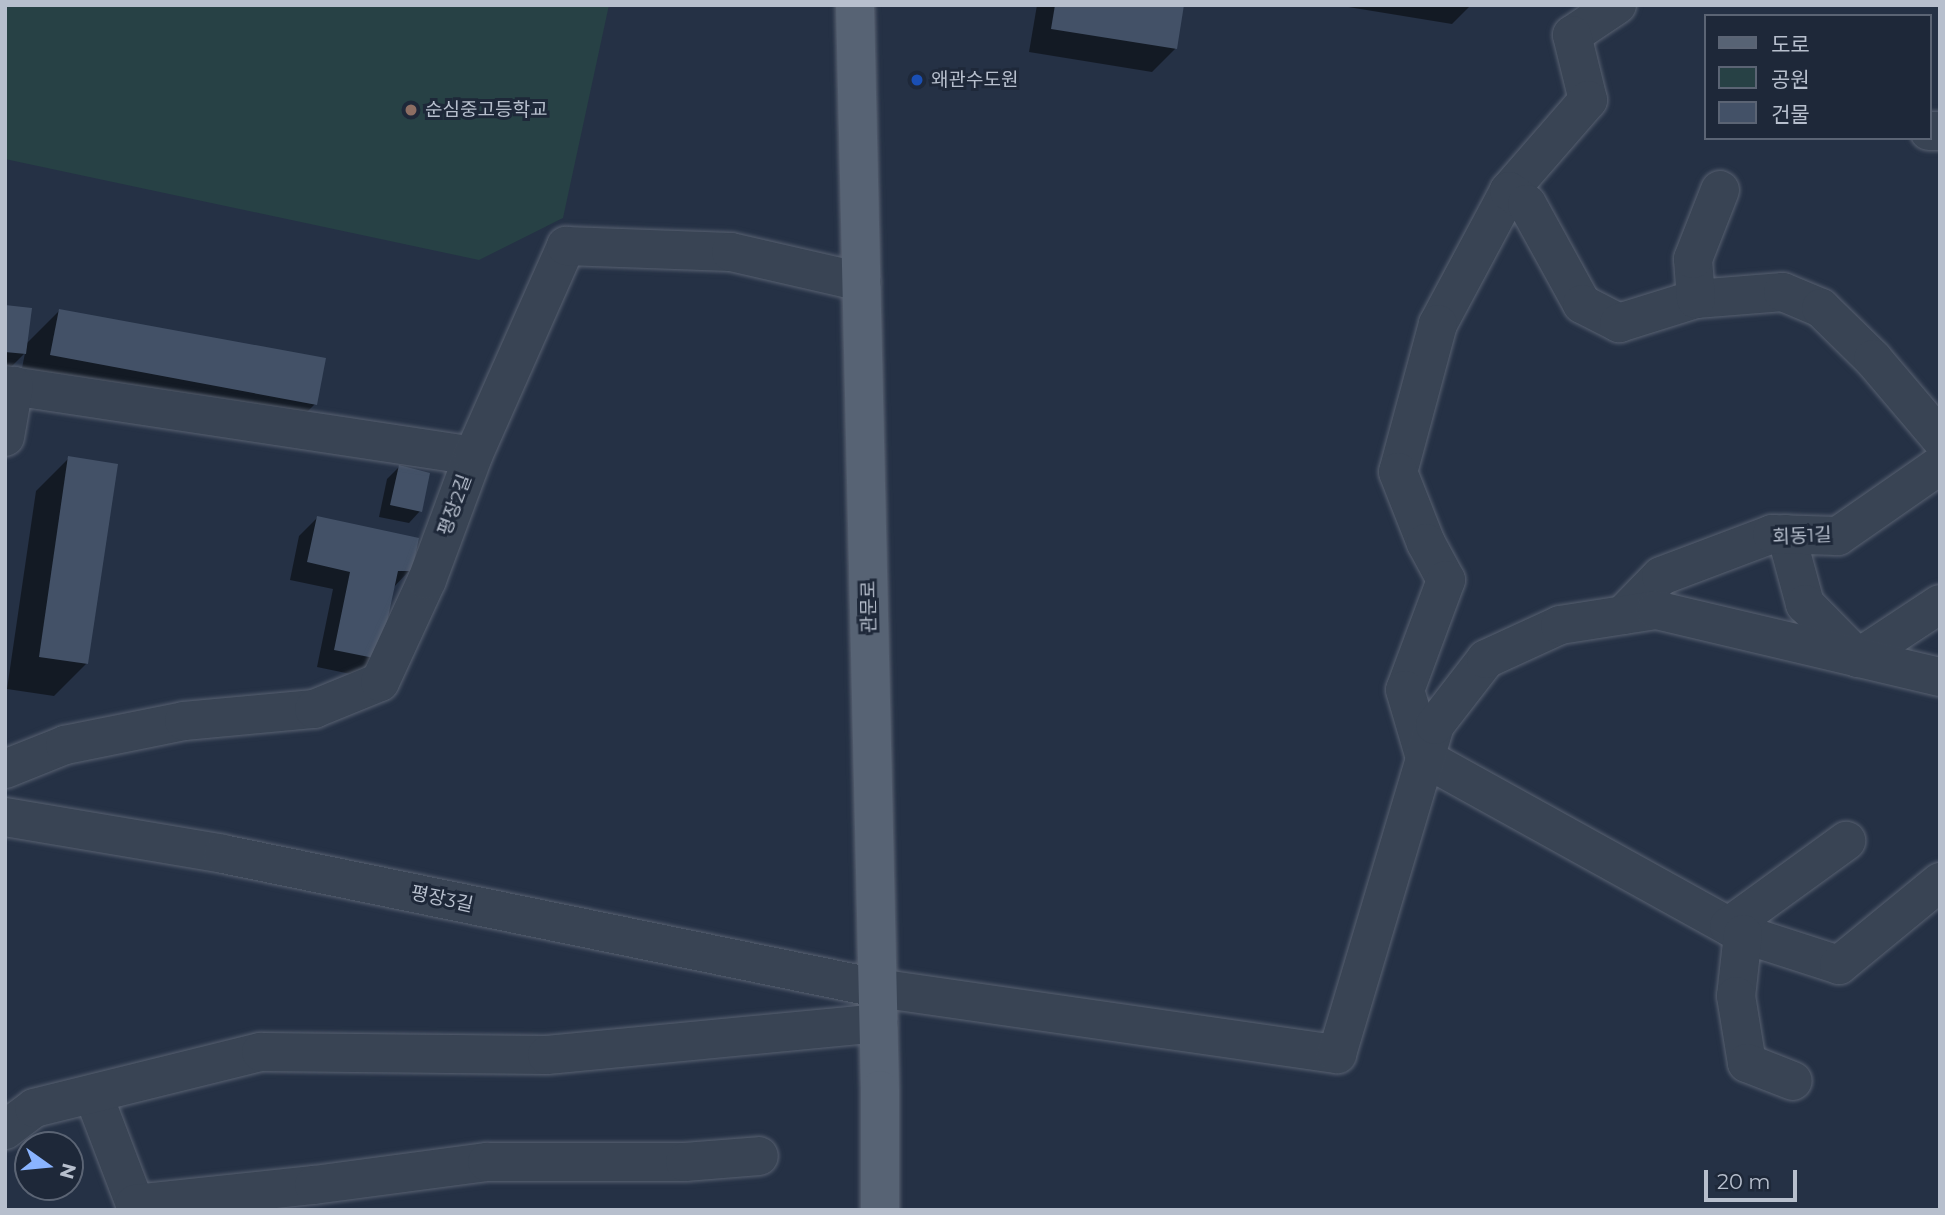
<!DOCTYPE html>
<html>
<head>
<meta charset="utf-8">
<style>
  body { margin:0 }
  #map { position:relative; width:1945px; height:1215px; overflow:hidden; background:#253145; font-family:Montserrat,"Noto Sans KR",sans-serif }
  div>[style] { position:absolute }
  .green>* { inset:0; background:#274145 }
  .shadow>* { inset:0; background:#0007 }
  .building>* { inset:0; background:#435167 }
  .roads { filter:drop-shadow(0 0 2px #586171) drop-shadow(0 0 2px #586171) }
  .minor>* { height:38px; margin:-19px; padding:0 19px; transform-origin:19px; border-radius:19px; background:#394454 }
  .major>* { height:38px; margin:-19px; padding:0 19px; transform-origin:19px; border-radius:19px; background:#576374 }
  .dots>* { width:19px; height:19px; translate:-50% -50%; box-sizing:border-box; border:4px solid #1e2839; border-radius:50% }
  span { translate:-50% -50%; white-space:nowrap; text-align:center; line-height:1.15; -webkit-text-stroke:6px #1e2839; paint-order:stroke }
  .poi-label { font-size:19px; color:#b7bfcd }
  .left { translate:0 -50%; text-align:left }
  .street-label { font-size:19px; color:#b7bfcd }
  .frame { position:absolute; inset:0; border:7px solid #b7bfcd; pointer-events:none }
  .legend { position:absolute; left:1704px; top:14px; width:228px; height:126px; box-sizing:border-box; background:#1e2839; border:2px solid #5b6474; margin:0; padding:9px 12px; list-style:none; font-size:21px; color:#b7bfcd }
  .legend li { display:flex; align-items:center; gap:14px; height:35px }
  .legend b { width:35px; border:2px solid #5b6474 }
  .north { position:absolute; left:14px; top:1131px; width:70px; height:70px; box-sizing:border-box; background:#1e2839; border:2px solid #5b6474; border-radius:50%; rotate:105deg; font-size:19px; font-weight:700; line-height:28px; text-align:center; color:#b7bfcd }
  .north::after { content:''; display:block; margin:auto; width:24px; height:32px; background:#8ab4ff; clip-path:polygon(50% 0,100% 100%,50% 72%,0 100%) }
  .scale { position:absolute; left:1704px; top:1170px; width:93px; height:32px; box-sizing:border-box; border:4px solid #b7bfcd; border-top:0; padding-left:9px; font-size:21px; line-height:24px; white-space:nowrap; color:#b7bfcd; -webkit-text-stroke:5px #1e2839; paint-order:stroke }
</style>
</head>
<body>
<div id="map">
  <div class="green">
    <i style="clip-path:polygon(5px 5px,609px 5px,563px 218px,479px 260px,5px 159px)"></i>
  </div>
  <div class="shadow">
    <i style="clip-path:polygon(1037px 5px,1182px 5px,1175px 49px,1152px 72px,1029px 52px)"></i>
    <i style="clip-path:polygon(1336px 5px,1471px 5px,1452px 24px)"></i>
    <i style="clip-path:polygon(5px 307px,26px 344px,59px 311px,315px 404px,283px 436px,18px 388px,25px 353px,5px 373px)"></i>
    <i style="clip-path:polygon(69px 458px,87px 663px,54px 696px,7px 689px,36px 491px)"></i>
    <i style="clip-path:polygon(399px 467px,420px 511px,409px 523px,379px 517px,387px 479px)"></i>
    <i style="clip-path:polygon(317px 518px,410px 570px,392px 589px,378px 658px,360px 676px,317px 667px,333px 589px,290px 580px,299px 536px)"></i>
  </div>
  <div class="building">
    <i style="clip-path:polygon(1055px 5px,1184px 5px,1177px 49px,1051px 29px)"></i>
    <i style="clip-path:polygon(5px 305px,32px 308px,26px 354px,5px 352px)"></i>
    <i style="clip-path:polygon(59px 309px,326px 358px,317px 405px,50px 355px)"></i>
    <i style="clip-path:polygon(68px 456px,118px 464px,88px 664px,39px 657px)"></i>
    <i style="clip-path:polygon(399px 465px,430px 473px,422px 512px,390px 505px)"></i>
    <i style="clip-path:polygon(317px 516px,419px 538px,412px 571px,398px 571px,379px 659px,334px 650px,350px 572px,307px 562px)"></i>
  </div>
  <div class="roads">
    <div class="minor">
      <i style="left:1617px;top:5px;width:54px;rotate:146.3deg"></i>
      <i style="left:1572px;top:35px;width:67px;rotate:76.2deg"></i>
      <i style="left:1588px;top:100px;width:121px;rotate:131deg"></i>
      <i style="left:1509px;top:191px;width:151px;rotate:118.1deg"></i>
      <i style="left:1438px;top:324px;width:153px;rotate:105.1deg"></i>
      <i style="left:1398px;top:472px;width:76px;rotate:68.5deg"></i>
      <i style="left:1426px;top:543px;width:42px;rotate:61.6deg"></i>
      <i style="left:1446px;top:580px;width:117px;rotate:110.4deg"></i>
      <i style="left:1405px;top:690px;width:71px;rotate:73.6deg"></i>
      <i style="left:1425px;top:758px;width:363px;rotate:29deg"></i>
      <i style="left:1743px;top:934px;width:101px;rotate:17.9deg"></i>
      <i style="left:1839px;top:965px;width:131px;rotate:-39.4deg"></i>
      <i style="left:1929px;top:131px;width:11px"></i>
      <i style="left:1509px;top:191px;width:22px;rotate:36deg"></i>
      <i style="left:1527px;top:204px;width:114px;rotate:61.2deg"></i>
      <i style="left:1582px;top:304px;width:42px;rotate:27.2deg"></i>
      <i style="left:1619px;top:323px;width:81px;rotate:-17.3deg"></i>
      <i style="left:1696px;top:299px;width:87px;rotate:-4.6deg"></i>
      <i style="left:1783px;top:292px;width:41px;rotate:22.8deg"></i>
      <i style="left:1821px;top:308px;width:73px;rotate:44.4deg"></i>
      <i style="left:1873px;top:359px;width:104px;rotate:49.7deg"></i>
      <i style="left:1696px;top:299px;width:40px;rotate:-94.3deg"></i>
      <i style="left:1693px;top:259px;width:74px;rotate:-68.6deg"></i>
      <i style="left:5px;top:385px;width:473px;rotate:8.6deg"></i>
      <i style="left:5px;top:437px;width:52px;rotate:-80deg"></i>
      <i style="left:1786px;top:534px;width:73px;rotate:74.8deg"></i>
      <i style="left:1805px;top:604px;width:76px;rotate:45.5deg"></i>
      <i style="left:1858px;top:658px;width:98px;rotate:-33.4deg"></i>
      <i style="left:1623px;top:615px;width:54px;rotate:-45.7deg"></i>
      <i style="left:1661px;top:576px;width:119px;rotate:-20.7deg"></i>
      <i style="left:1772px;top:534px;width:66px;rotate:1.7deg"></i>
      <i style="left:1838px;top:536px;width:124px;rotate:-34.8deg"></i>
      <i style="left:5px;top:769px;width:65px;rotate:-21.8deg"></i>
      <i style="left:65px;top:745px;width:121px;rotate:-11.4deg"></i>
      <i style="left:184px;top:721px;width:131px;rotate:-5.3deg"></i>
      <i style="left:314px;top:709px;width:71px;rotate:-22.2deg"></i>
      <i style="left:380px;top:682px;width:112px;rotate:-65.3deg"></i>
      <i style="left:427px;top:580px;width:132px;rotate:-69.6deg"></i>
      <i style="left:473px;top:456px;width:230px;rotate:-66.1deg"></i>
      <i style="left:566px;top:246px;width:165px;rotate:2.1deg"></i>
      <i style="left:731px;top:252px;width:134px;rotate:12.9deg"></i>
      <i style="left:5px;top:817px;width:221px;rotate:9.6deg"></i>
      <i style="left:223px;top:854px;width:668px;rotate:11.58deg"></i>
      <i style="left:877px;top:988px;width:465px;rotate:8.2deg"></i>
      <i style="left:1337px;top:1054px;width:343px;rotate:-73.4deg"></i>
      <i style="left:1435px;top:725px;width:83px;rotate:-52.3deg"></i>
      <i style="left:1486px;top:659px;width:81px;rotate:-24.7deg"></i>
      <i style="left:1560px;top:625px;width:97px;rotate:-8.9deg"></i>
      <i style="left:1656px;top:610px;width:292px;rotate:13.3deg"></i>
      <i style="left:1729px;top:926px;width:145px;rotate:-36deg"></i>
      <i style="left:1743px;top:934px;width:62px;rotate:96.4deg"></i>
      <i style="left:1736px;top:996px;width:68px;rotate:80.7deg"></i>
      <i style="left:1747px;top:1063px;width:49px;rotate:21.4deg"></i>
      <i style="left:93px;top:1094px;width:118px;rotate:69.1deg"></i>
      <i style="left:135px;top:1204px;width:180px;rotate:-6.1deg"></i>
      <i style="left:314px;top:1185px;width:175px;rotate:-7.6deg"></i>
      <i style="left:487px;top:1162px;width:198px"></i>
      <i style="left:685px;top:1162px;width:74px;rotate:-4.6deg"></i>
      <i style="left:5px;top:1130px;width:36px;rotate:-37deg"></i>
      <i style="left:34px;top:1108px;width:234px;rotate:-13.9deg"></i>
      <i style="left:261px;top:1052px;width:286px;rotate:0.6deg"></i>
      <i style="left:547px;top:1055px;width:333px;rotate:-5.5deg"></i>
    </div>
    <div class="major">
      <i style="left:855px;top:5px;width:1085px;rotate:88.68deg"></i>
      <i style="left:880px;top:1090px;width:120px;rotate:90deg"></i>
    </div>
  </div>
  <div class="dots">
    <i style="left:917px;top:80px;background:#1a4fb4"></i>
    <i style="left:411px;top:110px;background:#8d6e63"></i>
  </div>
  <div class="poi-label">
    <span class="left" style="left:931px;top:80px">왜관수도원</span>
    <span class="left" style="left:425px;top:110px">순심중고등학교</span>
  </div>
  <div class="street-label">
    <span style="left:455px;top:505px;rotate:-70deg">평장2길</span>
    <span style="left:1802px;top:536px;rotate:-2deg">회동1길</span>
    <span style="left:869px;top:607px;rotate:-91deg">관문로</span>
    <span style="left:442px;top:899px;rotate:12deg">평장3길</span>
  </div>
  <div class="frame"></div>
  <ul class="legend">
  <li><b style="height:9px;background:#576374"></b>도로</li>
  <li><b style="height:19px;background:#274145"></b>공원</li>
  <li><b style="height:19px;background:#435167"></b>건물</li>
  </ul>
  <div class="north">N</div>
  <div class="scale">20 m</div>
</div>
</body>
</html>
